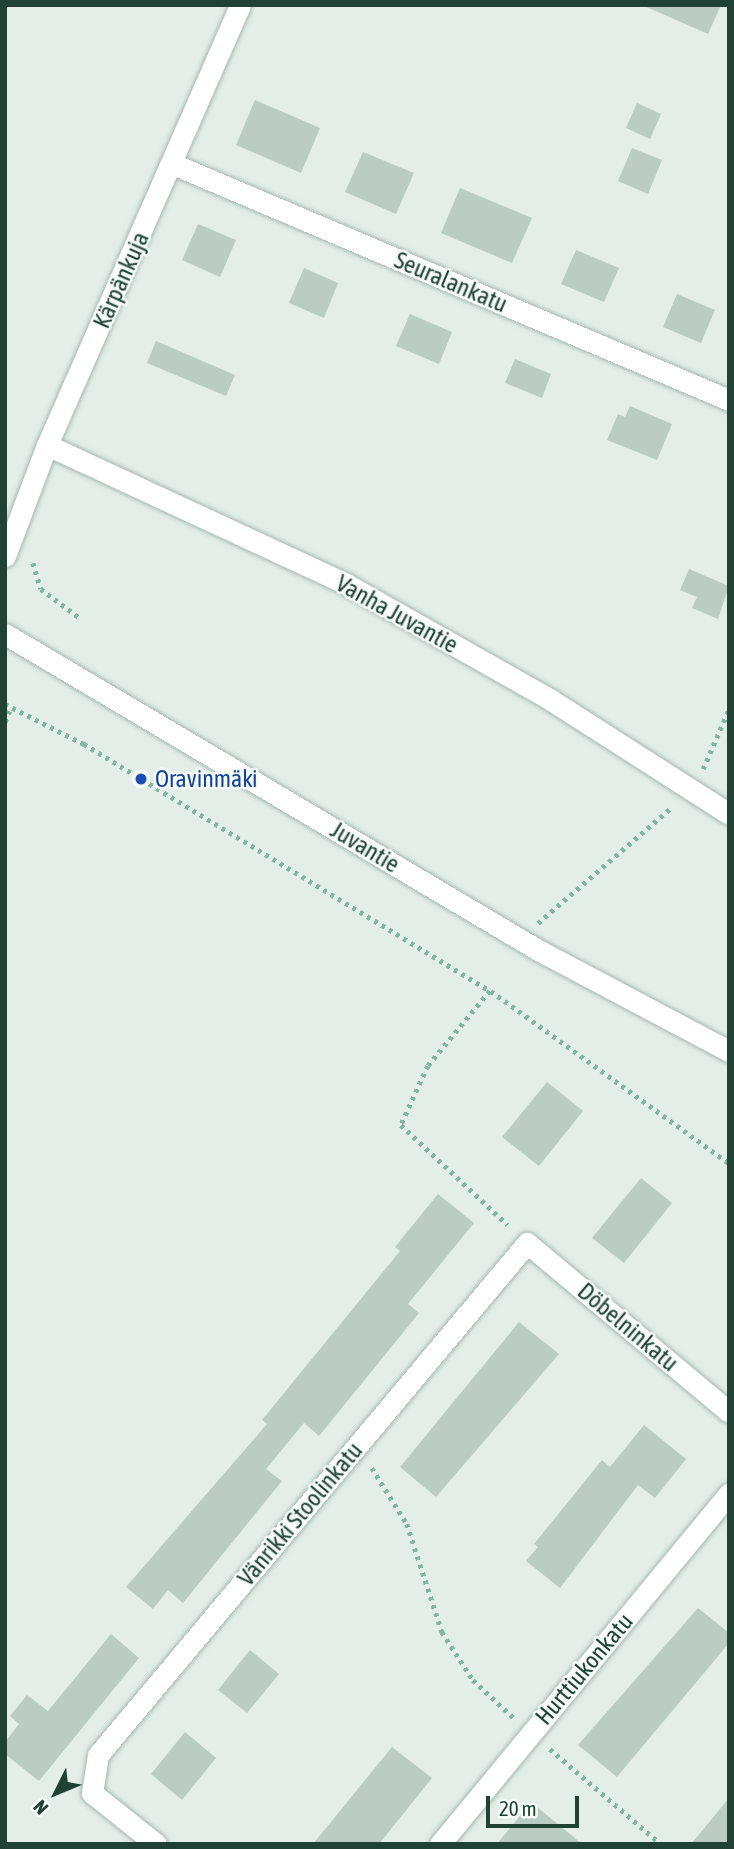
<!DOCTYPE html>
<html>
<head>
<meta charset="utf-8">
<style>
  body { margin:0 }
  #map { position:relative; width:734px; height:1849px; overflow:hidden; background:#e3eee8; font-family:"Asap Condensed",sans-serif }
  div>[style] { position:absolute }
  .building>* { inset:0; background:#baccc4 }
  .path>* { height:4.5px; margin-top:-2.25px; transform-origin:0; background:repeating-linear-gradient(90deg,#80b5a0 0 3.5px,transparent 0 8.5px) }
  .roads { filter:drop-shadow(0 0 2px #a5b7af) drop-shadow(0 0 2px #a5b7af) }
  .minor>* { height:21px; margin:-10.5px; padding:0 10.5px; transform-origin:10.5px; border-radius:10.5px; background:#fff }
  .secondary>* { height:21px; margin:-10.5px; padding:0 10.5px; transform-origin:10.5px; border-radius:10.5px; background:#fff }
  .dots>* { width:19px; height:19px; translate:-50% -50%; box-sizing:border-box; border:4px solid #f4faf6; border-radius:50% }
  span { translate:-50% -50%; white-space:nowrap; text-align:center; line-height:1.15; -webkit-text-stroke:5px #f4faf6; paint-order:stroke }
  .street-label { font-size:24px; color:#204136 }
  .transit-label { font-size:24px; color:#164399 }
  .left { translate:0 -50%; text-align:left }
  .frame { position:absolute; inset:0; border:7px solid #204136; pointer-events:none }
  .north { position:absolute; left:21px; top:1758px; width:70px; height:70px; -webkit-text-stroke:5px #f4faf6; paint-order:stroke; rotate:227deg; font-size:19px; font-weight:700; line-height:28px; text-align:center; color:#204136 }
  .north::after { content:''; display:block; margin:auto; width:24px; height:32px; background:#204136; clip-path:polygon(50% 0,100% 100%,50% 72%,0 100%) }
  .scale { position:absolute; left:486px; top:1796px; width:93px; height:32px; box-sizing:border-box; border:4px solid #204136; border-top:0; padding-left:9px; font-size:21px; line-height:24px; white-space:nowrap; color:#204136; -webkit-text-stroke:5px #f4faf6; paint-order:stroke }
</style>
</head>
<body>
<div id="map">
  <div class="building">
    <i style="clip-path:polygon(642px 5px,721px 5px,708px 34px)"></i>
    <i style="clip-path:polygon(255px 100px,320px 128px,301px 173px,236px 145px)"></i>
    <i style="clip-path:polygon(637px 103px,661px 114px,650px 139px,626px 128px)"></i>
    <i style="clip-path:polygon(632px 148px,662px 160px,648px 194px,618px 181px)"></i>
    <i style="clip-path:polygon(363px 152px,414px 173px,396px 214px,345px 192px)"></i>
    <i style="clip-path:polygon(460px 188px,532px 218px,512px 263px,441px 233px)"></i>
    <i style="clip-path:polygon(198px 224px,236px 240px,220px 277px,182px 260px)"></i>
    <i style="clip-path:polygon(576px 250px,619px 268px,604px 302px,561px 284px)"></i>
    <i style="clip-path:polygon(304px 268px,338px 283px,324px 318px,289px 303px)"></i>
    <i style="clip-path:polygon(677px 294px,715px 310px,701px 343px,663px 327px)"></i>
    <i style="clip-path:polygon(410px 314px,452px 332px,439px 364px,396px 346px)"></i>
    <i style="clip-path:polygon(156px 341px,235px 375px,226px 396px,147px 363px)"></i>
    <i style="clip-path:polygon(515px 359px,551px 374px,542px 398px,505px 383px)"></i>
    <i style="clip-path:polygon(630px 406px,672px 424px,657px 460px,607px 440px,618px 414px,625px 417px)"></i>
    <i style="clip-path:polygon(689px 569px,729px 586px,718px 619px,692px 608px,697px 597px,680px 590px)"></i>
    <i style="clip-path:polygon(547px 1082px,583px 1111px,539px 1166px,502px 1137px)"></i>
    <i style="clip-path:polygon(641px 1178px,672px 1203px,624px 1263px,592px 1238px)"></i>
    <i style="clip-path:polygon(438px 1194px,474px 1223px,408px 1304px,419px 1313px,319px 1436px,304px 1423px,266px 1469px,282px 1481px,183px 1603px,168px 1590px,153px 1609px,126px 1587px,267px 1424px,262px 1420px,400px 1251px,395px 1247px)"></i>
    <i style="clip-path:polygon(519px 1322px,559px 1354px,436px 1497px,400px 1467px)"></i>
    <i style="clip-path:polygon(644px 1425px,686px 1459px,655px 1498px,638px 1485px,560px 1588px,526px 1561px,538px 1547px,534px 1544px,602px 1460px,610px 1467px)"></i>
    <i style="clip-path:polygon(698px 1608px,729px 1633px,729px 1643px,617px 1777px,578px 1745px)"></i>
    <i style="clip-path:polygon(111px 1634px,139px 1658px,39px 1781px,5px 1754px,5px 1742px,19px 1724px,10px 1716px,27px 1695px,48px 1711px)"></i>
    <i style="clip-path:polygon(250px 1650px,279px 1674px,247px 1713px,218px 1690px)"></i>
    <i style="clip-path:polygon(185px 1732px,216px 1758px,182px 1800px,151px 1774px)"></i>
    <i style="clip-path:polygon(392px 1747px,432px 1778px,379px 1844px,313px 1844px)"></i>
    <i style="clip-path:polygon(729px 1798px,729px 1844px,691px 1844px)"></i>
    <i style="clip-path:polygon(531px 1802px,582px 1844px,497px 1844px)"></i>
  </div>
  <div class="path">
    <i style="left:33px;top:563px;width:27px;rotate:73deg"></i>
    <i style="left:41px;top:589px;width:49px;rotate:36.6deg"></i>
    <i style="left:5px;top:704px;width:89px;rotate:26.9deg"></i>
    <i style="left:84px;top:744px;width:476px;rotate:31.3deg"></i>
    <i style="left:491px;top:991px;width:294px;rotate:35.9deg"></i>
    <i style="left:5px;top:722px;width:16px;rotate:-68deg"></i>
    <i style="left:703px;top:769px;width:65px;rotate:-66.6deg"></i>
    <i style="left:538px;top:923px;width:177px;rotate:-40.9deg"></i>
    <i style="left:490px;top:991px;width:97px;rotate:129.6deg"></i>
    <i style="left:428px;top:1066px;width:65px;rotate:114.6deg"></i>
    <i style="left:401px;top:1125px;width:146px;rotate:43.1deg"></i>
    <i style="left:372px;top:1468px;width:66px;rotate:58deg"></i>
    <i style="left:407px;top:1524px;width:114px;rotate:72deg"></i>
    <i style="left:442px;top:1632px;width:57px;rotate:57.1deg"></i>
    <i style="left:473px;top:1680px;width:56px;rotate:42.8deg"></i>
    <i style="left:550px;top:1749px;width:146px;rotate:40.6deg"></i>
  </div>
  <div class="roads">
    <div class="minor">
      <i style="left:173px;top:164px;width:604px;rotate:23deg"></i>
      <i style="left:47px;top:445px;width:332px;rotate:24.9deg"></i>
      <i style="left:348px;top:585px;width:233px;rotate:29.5deg"></i>
      <i style="left:551px;top:700px;width:211px;rotate:32.6deg"></i>
      <i style="left:5px;top:556px;width:119px;rotate:-69.3deg"></i>
      <i style="left:47px;top:445px;width:480px;rotate:-66.3deg"></i>
      <i style="left:156px;top:1844px;width:82px;rotate:-141.4deg"></i>
      <i style="left:92px;top:1793px;width:38px;rotate:-81deg"></i>
      <i style="left:98px;top:1755px;width:668px;rotate:-50.04deg"></i>
      <i style="left:527px;top:1243px;width:263px;rotate:39.9deg"></i>
      <i style="left:440px;top:1844px;width:454px;rotate:-50.5deg"></i>
    </div>
    <div class="secondary">
      <i style="left:5px;top:634px;width:620px;rotate:30.66deg"></i>
      <i style="left:538px;top:950px;width:216px;rotate:27.9deg"></i>
    </div>
  </div>
  <div class="dots">
    <i style="left:141px;top:779px;background:#1a4fb4"></i>
  </div>
  <div class="street-label">
    <span style="left:121px;top:280px;rotate:-66deg">Kärpänkuja</span>
    <span style="left:451px;top:282px;rotate:23deg">Seuralankatu</span>
    <span style="left:397px;top:614px;rotate:29deg">Vanha Juvantie</span>
    <span style="left:365px;top:847px;rotate:31deg">Juvantie</span>
    <span style="left:628px;top:1327px;rotate:40deg">Döbelninkatu</span>
    <span style="left:300px;top:1514px;rotate:-50deg">Vänrikki Stoolinkatu</span>
    <span style="left:584px;top:1669px;rotate:-50deg">Hurttiukonkatu</span>
  </div>
  <div class="transit-label">
    <span class="left" style="left:155px;top:779px">Oravinmäki</span>
  </div>
  <div class="frame"></div>
  <div class="north">N</div>
  <div class="scale">20 m</div>
</div>
</body>
</html>
